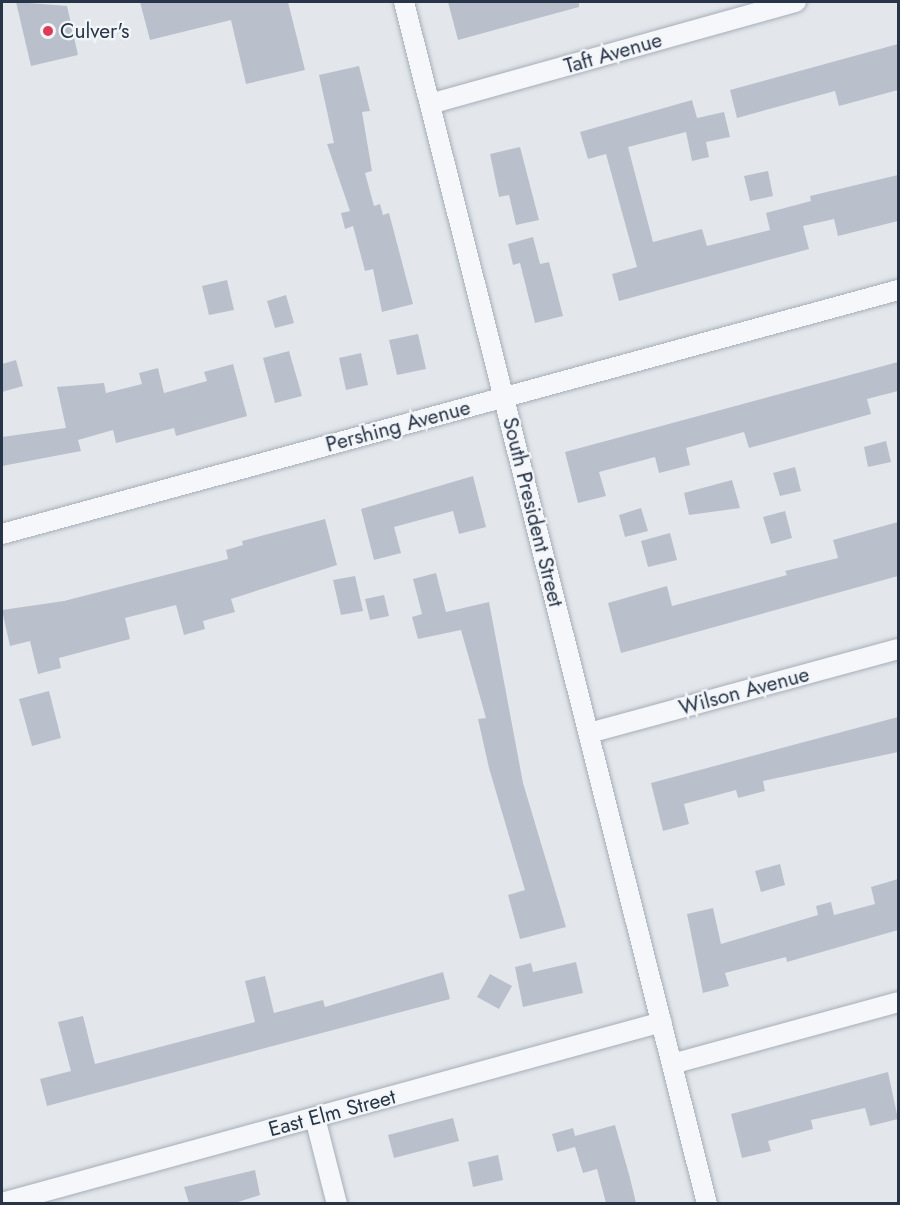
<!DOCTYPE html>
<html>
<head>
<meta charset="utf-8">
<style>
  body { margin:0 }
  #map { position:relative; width:900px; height:1205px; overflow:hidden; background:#e3e7ec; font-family:Jost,sans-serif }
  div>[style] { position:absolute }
  .building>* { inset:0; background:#b9c0cb }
  .roads { filter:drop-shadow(0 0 2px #a7aeb7) drop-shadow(0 0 2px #a7aeb7) }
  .minor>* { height:20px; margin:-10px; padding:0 10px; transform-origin:10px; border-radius:10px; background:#f6f7fa }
  .dots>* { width:16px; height:16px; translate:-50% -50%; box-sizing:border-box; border:3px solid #f3f6f9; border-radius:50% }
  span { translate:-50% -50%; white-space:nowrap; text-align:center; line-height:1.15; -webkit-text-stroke:4.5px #f3f6f9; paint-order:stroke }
  .poi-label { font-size:21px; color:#283447 }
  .left { translate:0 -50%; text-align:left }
  .street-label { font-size:21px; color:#283447 }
  .frame { position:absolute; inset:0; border:3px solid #283447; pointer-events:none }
</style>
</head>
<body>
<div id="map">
  <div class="building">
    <i style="clip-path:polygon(16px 2px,67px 6px,78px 55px,31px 66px)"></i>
    <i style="clip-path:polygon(140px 2px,288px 2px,305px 70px,246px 84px,231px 20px,150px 40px)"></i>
    <i style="clip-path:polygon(448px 2px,579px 2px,579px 7px,458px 40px)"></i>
    <i style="clip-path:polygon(898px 44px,898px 90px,839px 106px,835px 91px,737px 118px,730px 90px)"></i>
    <i style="clip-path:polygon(359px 66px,370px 111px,362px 112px,372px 171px,365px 173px,374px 206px,380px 204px,383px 215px,389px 213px,413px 304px,382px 312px,373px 269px,365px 271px,353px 226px,345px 229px,341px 213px,350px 211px,327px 144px,334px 143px,319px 75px)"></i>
    <i style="clip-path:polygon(692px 100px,697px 118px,724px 112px,730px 137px,706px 142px,709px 157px,692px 161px,686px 132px,628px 147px,653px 242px,702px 229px,707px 246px,770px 230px,766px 213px,811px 201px,810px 196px,898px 175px,898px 221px,838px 236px,834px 219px,803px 226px,809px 249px,619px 301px,612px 274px,637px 267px,606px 154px,588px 159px,580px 132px)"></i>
    <i style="clip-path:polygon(520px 147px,539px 220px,516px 225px,509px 195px,499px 197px,490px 154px)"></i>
    <i style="clip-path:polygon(768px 171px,773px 196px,750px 201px,744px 176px)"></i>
    <i style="clip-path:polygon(533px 237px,540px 264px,549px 262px,563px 316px,535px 323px,520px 263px,513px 265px,508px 244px)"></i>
    <i style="clip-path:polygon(227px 280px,234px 310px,209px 315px,202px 286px)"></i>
    <i style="clip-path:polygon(286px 295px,294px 323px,275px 328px,267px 301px)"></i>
    <i style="clip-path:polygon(418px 334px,426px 369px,397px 375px,389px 340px)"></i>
    <i style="clip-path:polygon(289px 351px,302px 396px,275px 403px,263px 358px)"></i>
    <i style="clip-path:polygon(361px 353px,368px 385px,346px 390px,339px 358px)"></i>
    <i style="clip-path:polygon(16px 360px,23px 386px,2px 392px,2px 364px)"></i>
    <i style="clip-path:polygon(898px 362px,898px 391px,867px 399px,871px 414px,749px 448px,744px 432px,686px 448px,690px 465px,659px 473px,655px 457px,599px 472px,606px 496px,578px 503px,565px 452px)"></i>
    <i style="clip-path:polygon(233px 364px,247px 416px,176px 436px,174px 428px,116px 443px,113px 430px,78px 440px,81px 451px,2px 466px,2px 437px,66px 428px,57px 387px,104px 383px,106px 393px,142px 384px,139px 373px,158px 368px,164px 393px,207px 381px,204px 372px)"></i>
    <i style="clip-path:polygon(886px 441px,891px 462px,868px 467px,864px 447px)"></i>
    <i style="clip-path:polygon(795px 467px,801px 491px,780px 496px,773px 473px)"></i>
    <i style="clip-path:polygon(473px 476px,486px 527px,459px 534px,453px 511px,394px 527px,401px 553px,374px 560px,361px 509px)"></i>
    <i style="clip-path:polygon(732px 480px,740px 508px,689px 515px,684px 493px)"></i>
    <i style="clip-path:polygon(641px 508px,648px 531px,625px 537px,619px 515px)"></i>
    <i style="clip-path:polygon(785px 511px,792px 538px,771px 544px,763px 517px)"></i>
    <i style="clip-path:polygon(325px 519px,337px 565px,231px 599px,235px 612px,203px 621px,205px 629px,184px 635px,176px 605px,125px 618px,130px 639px,59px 658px,61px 668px,38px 674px,30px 641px,10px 646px,2px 610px,64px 601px,228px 559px,226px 550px,243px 545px,242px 541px)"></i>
    <i style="clip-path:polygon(898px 522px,898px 576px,621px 653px,608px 603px,667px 586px,672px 606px,787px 575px,785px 571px,838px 558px,833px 540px)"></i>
    <i style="clip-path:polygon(670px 533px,677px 560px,648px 567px,641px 541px)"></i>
    <i style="clip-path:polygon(436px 573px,446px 612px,489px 602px,523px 783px,566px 927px,520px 939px,508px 895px,525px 890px,489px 768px,478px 719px,486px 718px,461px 630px,418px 639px,412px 617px,422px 614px,413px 579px)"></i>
    <i style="clip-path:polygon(355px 576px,363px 611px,341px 615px,333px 580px)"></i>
    <i style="clip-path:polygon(384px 595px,389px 616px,370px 620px,365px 599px)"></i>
    <i style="clip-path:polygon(49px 691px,61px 738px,32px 746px,19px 699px)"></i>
    <i style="clip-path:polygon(898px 717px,898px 752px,763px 781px,765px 791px,738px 798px,736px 790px,684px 804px,689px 824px,663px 831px,651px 783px)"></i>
    <i style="clip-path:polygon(780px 864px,785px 885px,761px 892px,755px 871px)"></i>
    <i style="clip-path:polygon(898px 879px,898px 930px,787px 962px,786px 957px,725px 973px,729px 986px,703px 993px,687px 914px,713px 908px,721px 944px,818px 915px,816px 906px,831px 902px,834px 915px,875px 904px,871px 887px)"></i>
    <i style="clip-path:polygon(576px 962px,583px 993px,523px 1007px,515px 967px,531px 963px,533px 972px)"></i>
    <i style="clip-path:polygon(443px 972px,450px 999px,47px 1106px,40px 1079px,71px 1071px,58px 1022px,83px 1016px,95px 1064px,255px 1022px,245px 981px,265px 976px,274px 1013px,323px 1000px,325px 1007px)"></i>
    <i style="clip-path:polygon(490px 974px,512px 986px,499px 1009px,477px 997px)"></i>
    <i style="clip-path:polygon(888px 1072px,898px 1119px,870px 1126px,865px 1108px,811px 1120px,813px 1129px,768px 1141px,771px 1151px,742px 1158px,731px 1114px)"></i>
    <i style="clip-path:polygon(453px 1118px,459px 1141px,394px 1158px,388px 1135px)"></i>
    <i style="clip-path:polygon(615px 1125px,630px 1178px,636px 1203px,606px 1203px,597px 1169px,583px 1173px,575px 1147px,557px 1152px,552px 1134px,573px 1128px,575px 1136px)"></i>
    <i style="clip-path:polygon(498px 1155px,503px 1180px,473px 1187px,468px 1162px)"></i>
    <i style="clip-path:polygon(255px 1170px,260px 1195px,235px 1203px,189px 1203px,184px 1187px)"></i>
  </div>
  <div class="roads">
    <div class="minor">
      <i style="left:404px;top:2px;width:1240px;rotate:75.85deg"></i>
      <i style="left:430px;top:104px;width:380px;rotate:-15.6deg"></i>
      <i style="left:2px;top:534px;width:929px;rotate:-15.23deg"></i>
      <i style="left:589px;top:733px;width:320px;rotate:-15.2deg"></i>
      <i style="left:672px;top:1064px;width:234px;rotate:-15.3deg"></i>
      <i style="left:315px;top:1118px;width:89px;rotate:75.7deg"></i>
      <i style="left:2px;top:1203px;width:684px;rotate:-15.34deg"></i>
    </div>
  </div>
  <div class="dots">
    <i style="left:48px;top:31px;background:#de3b59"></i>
  </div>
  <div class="poi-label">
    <span class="left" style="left:60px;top:31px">Culver's</span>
  </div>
  <div class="street-label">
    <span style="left:613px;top:53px;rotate:-16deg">Taft Avenue</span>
    <span style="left:398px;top:426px;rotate:-15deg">Pershing Avenue</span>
    <span style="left:533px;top:512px;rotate:76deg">South President Street</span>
    <span style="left:744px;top:691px;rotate:-15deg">Wilson Avenue</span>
    <span style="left:332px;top:1113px;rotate:-15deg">East Elm Street</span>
  </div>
  <div class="frame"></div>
</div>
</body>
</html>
